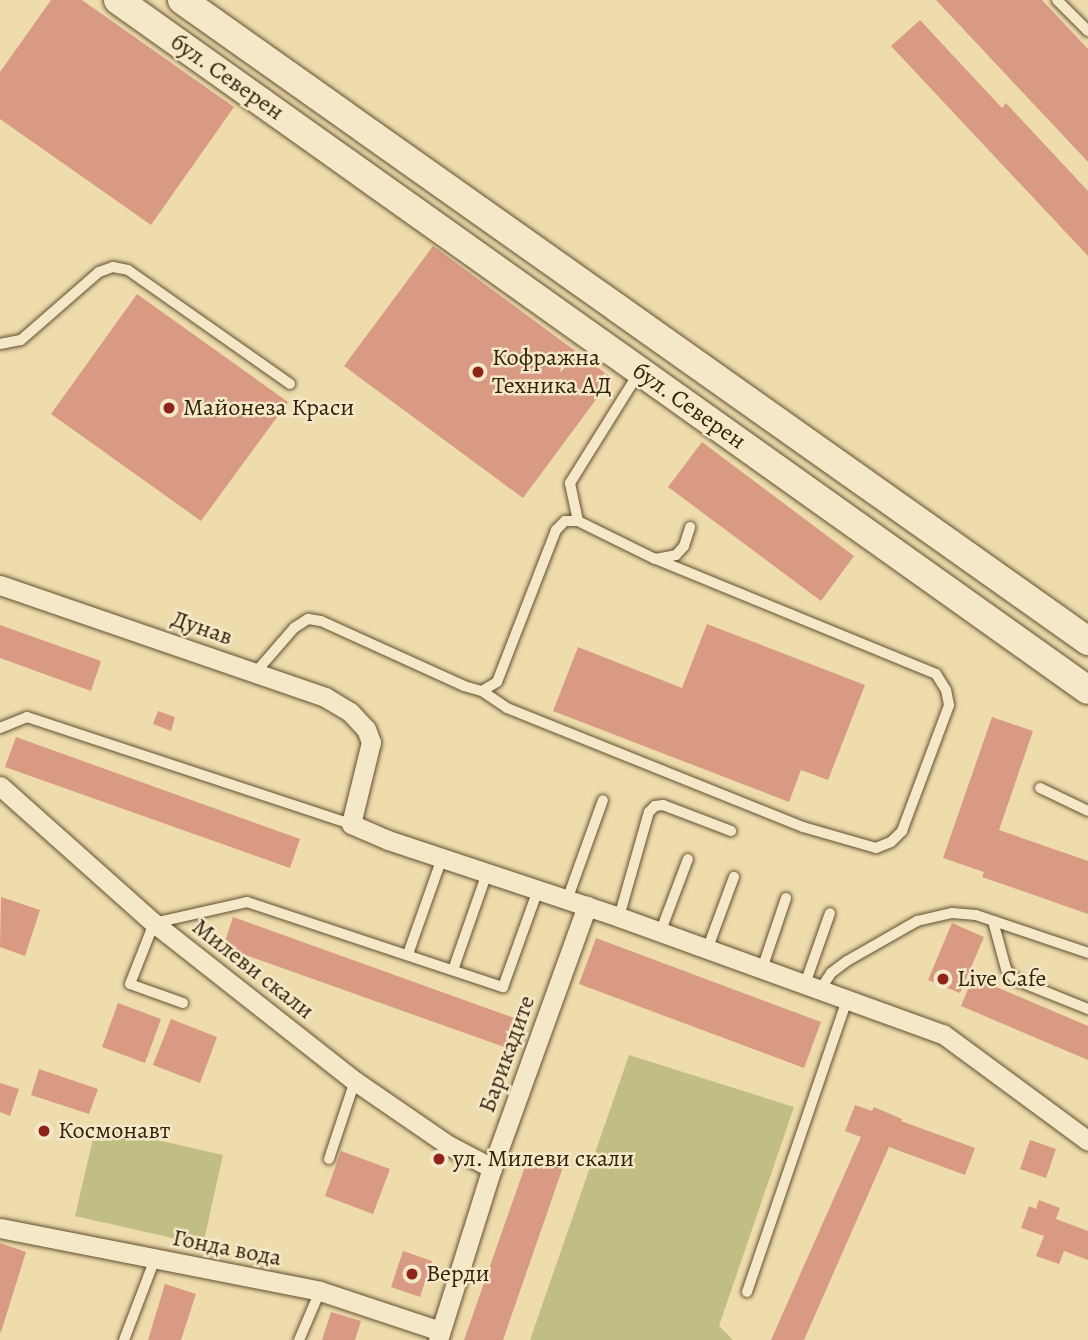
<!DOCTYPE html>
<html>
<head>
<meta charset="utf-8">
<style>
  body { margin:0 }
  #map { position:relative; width:1088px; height:1340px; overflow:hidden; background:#efdcac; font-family:Alegreya,serif }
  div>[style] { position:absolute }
  .green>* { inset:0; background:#c1be84 }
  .building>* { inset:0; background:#d99a83 }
  .roads { filter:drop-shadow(0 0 2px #625032) drop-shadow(0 0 2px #625032) }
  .lane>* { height:10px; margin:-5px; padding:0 5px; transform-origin:5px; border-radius:5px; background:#f5e8c9 }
  .street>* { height:19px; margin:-9.5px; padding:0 9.5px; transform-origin:9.5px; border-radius:9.5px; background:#f5e8c9 }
  .secondary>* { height:28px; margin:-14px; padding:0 14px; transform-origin:14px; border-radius:14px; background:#f5e8c9 }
  .dots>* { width:19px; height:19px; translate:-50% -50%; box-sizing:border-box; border:4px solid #f5e8c9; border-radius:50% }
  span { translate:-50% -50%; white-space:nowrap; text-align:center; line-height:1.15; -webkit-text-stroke:5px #f5e8c9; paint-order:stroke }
  .street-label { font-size:24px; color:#332109 }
  .poi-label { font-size:24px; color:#332109 }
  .left { translate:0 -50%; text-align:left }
</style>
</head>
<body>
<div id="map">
  <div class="green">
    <i style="clip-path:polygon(629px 1055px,794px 1107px,719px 1326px,733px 1340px,530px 1340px)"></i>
    <i style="clip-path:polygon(96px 1126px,223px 1155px,203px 1245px,75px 1216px)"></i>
  </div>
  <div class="building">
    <i style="clip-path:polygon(51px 0,82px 0,234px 107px,151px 225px,0 119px,0 72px)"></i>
    <i style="clip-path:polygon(936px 0,1042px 0,1088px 49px,1088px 162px)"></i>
    <i style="clip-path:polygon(920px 20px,1002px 108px,1006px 103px,1088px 191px,1088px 256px,891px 46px)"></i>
    <i style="clip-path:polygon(433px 246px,612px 378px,523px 498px,344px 366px)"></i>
    <i style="clip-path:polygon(137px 294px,288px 402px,201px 521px,51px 414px)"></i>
    <i style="clip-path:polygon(702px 442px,854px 556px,821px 601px,668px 487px)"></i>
    <i style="clip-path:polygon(707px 624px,865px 685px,828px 780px,801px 770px,789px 802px,553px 711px,578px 647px,682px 688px)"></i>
    <i style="clip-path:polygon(0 625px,101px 661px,91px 691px,0 658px)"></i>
    <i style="clip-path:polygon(158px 711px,175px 717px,171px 731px,153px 724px)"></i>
    <i style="clip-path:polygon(992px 717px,1033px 731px,999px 830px,1088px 861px,1088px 914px,982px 877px,984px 872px,943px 858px)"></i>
    <i style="clip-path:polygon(16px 737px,300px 839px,290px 868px,5px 767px)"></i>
    <i style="clip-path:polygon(1px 897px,40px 910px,25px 956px,0 947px)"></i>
    <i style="clip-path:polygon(233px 917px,517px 1019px,507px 1048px,223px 947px)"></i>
    <i style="clip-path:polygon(952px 923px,984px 937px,960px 993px,928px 980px)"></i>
    <i style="clip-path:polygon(596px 938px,821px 1022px,804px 1068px,579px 984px)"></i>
    <i style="clip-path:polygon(973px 977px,1088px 1026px,1088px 1060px,961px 1006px)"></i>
    <i style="clip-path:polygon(118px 1003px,161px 1019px,145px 1063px,102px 1047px)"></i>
    <i style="clip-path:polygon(171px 1019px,217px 1037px,200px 1083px,153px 1065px)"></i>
    <i style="clip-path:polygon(39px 1069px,98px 1089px,89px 1114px,31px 1095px)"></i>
    <i style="clip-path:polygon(0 1083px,19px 1089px,10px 1116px,0 1112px)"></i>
    <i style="clip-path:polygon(855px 1105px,872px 1111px,874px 1107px,902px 1119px,901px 1121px,975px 1148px,965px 1175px,889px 1147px,804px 1340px,771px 1340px,861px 1137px,845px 1131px)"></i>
    <i style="clip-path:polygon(1030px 1140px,1056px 1149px,1046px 1178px,1020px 1169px)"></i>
    <i style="clip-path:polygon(341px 1151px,390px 1169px,373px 1214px,325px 1196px)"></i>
    <i style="clip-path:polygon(529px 1155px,563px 1167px,503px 1340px,464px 1340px)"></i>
    <i style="clip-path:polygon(1039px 1200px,1060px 1208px,1056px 1219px,1088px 1231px,1088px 1260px,1064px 1251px,1059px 1264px,1036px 1256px,1044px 1236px,1021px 1228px,1029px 1206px,1036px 1209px)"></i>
    <i style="clip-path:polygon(0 1243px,26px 1252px,1px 1332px,0 1332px)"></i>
    <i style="clip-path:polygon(403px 1251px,432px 1261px,420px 1297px,391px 1287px)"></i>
    <i style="clip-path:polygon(165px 1284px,196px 1294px,181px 1340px,148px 1340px)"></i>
    <i style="clip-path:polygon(331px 1312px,361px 1321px,355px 1340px,322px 1340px)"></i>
  </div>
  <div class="roads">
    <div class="lane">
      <i style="left:1057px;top:0;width:44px;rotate:45deg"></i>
      <i style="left:0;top:344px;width:21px;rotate:-11deg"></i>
      <i style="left:21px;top:340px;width:103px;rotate:-41.1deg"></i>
      <i style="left:99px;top:272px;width:15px;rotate:-20deg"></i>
      <i style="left:113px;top:267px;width:15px;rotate:11deg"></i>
      <i style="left:128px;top:270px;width:198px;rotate:35.1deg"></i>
      <i style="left:578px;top:521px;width:39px;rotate:-102deg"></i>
      <i style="left:570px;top:483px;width:128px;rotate:-58deg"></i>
      <i style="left:656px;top:559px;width:20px;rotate:-11deg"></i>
      <i style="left:676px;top:555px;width:12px;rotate:-48deg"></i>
      <i style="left:684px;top:546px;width:20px;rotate:-72deg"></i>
      <i style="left:255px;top:673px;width:60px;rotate:-49.1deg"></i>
      <i style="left:294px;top:628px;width:17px;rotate:-33deg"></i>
      <i style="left:308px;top:619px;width:13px;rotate:9deg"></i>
      <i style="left:321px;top:621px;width:157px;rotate:24.4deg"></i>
      <i style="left:464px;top:686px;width:19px;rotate:16deg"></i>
      <i style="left:482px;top:691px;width:30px;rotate:34deg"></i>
      <i style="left:507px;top:708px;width:319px;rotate:21.9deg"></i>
      <i style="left:803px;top:827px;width:76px;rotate:16deg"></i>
      <i style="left:876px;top:848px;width:16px;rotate:-22deg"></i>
      <i style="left:891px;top:842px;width:16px;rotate:-45deg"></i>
      <i style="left:902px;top:831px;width:134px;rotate:-69.5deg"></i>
      <i style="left:949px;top:705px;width:15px;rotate:-101deg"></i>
      <i style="left:946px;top:690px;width:19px;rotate:-122deg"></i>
      <i style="left:936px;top:674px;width:304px;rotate:-157.7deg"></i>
      <i style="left:655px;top:559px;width:86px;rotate:-153.7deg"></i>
      <i style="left:578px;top:521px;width:13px;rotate:180deg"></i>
      <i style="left:565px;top:521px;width:13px;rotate:135deg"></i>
      <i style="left:556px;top:530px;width:163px;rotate:111.2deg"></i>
      <i style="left:497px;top:682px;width:17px;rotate:149deg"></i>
      <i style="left:0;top:728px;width:29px;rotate:-22deg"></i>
      <i style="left:27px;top:717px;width:341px;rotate:18.3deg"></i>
      <i style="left:1040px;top:788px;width:53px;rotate:25.6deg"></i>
      <i style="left:567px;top:900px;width:106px;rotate:-70.2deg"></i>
      <i style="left:619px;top:917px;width:109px;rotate:-74.1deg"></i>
      <i style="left:649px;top:812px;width:8px;rotate:-45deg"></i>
      <i style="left:655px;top:806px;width:8px;rotate:-7deg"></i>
      <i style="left:663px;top:805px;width:73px;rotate:20.9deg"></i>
      <i style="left:993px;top:921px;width:50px;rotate:74.8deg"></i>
      <i style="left:1006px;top:969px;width:15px;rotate:48deg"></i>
      <i style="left:1016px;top:980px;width:78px;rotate:21.9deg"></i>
      <i style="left:660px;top:933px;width:79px;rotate:-69.3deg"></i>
      <i style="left:707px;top:950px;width:78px;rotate:-69.7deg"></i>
      <i style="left:408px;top:954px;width:102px;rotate:-70.5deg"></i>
      <i style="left:762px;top:969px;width:75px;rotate:-71.3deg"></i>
      <i style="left:453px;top:970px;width:103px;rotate:-70.7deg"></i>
      <i style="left:805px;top:984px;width:75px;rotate:-70.6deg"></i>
      <i style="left:820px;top:990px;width:20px;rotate:-57deg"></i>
      <i style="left:831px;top:973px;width:20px;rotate:-37deg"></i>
      <i style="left:847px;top:961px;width:81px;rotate:-29.7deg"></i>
      <i style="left:917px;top:921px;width:36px;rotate:-13deg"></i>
      <i style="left:952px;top:913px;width:24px;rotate:5deg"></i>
      <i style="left:976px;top:915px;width:118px;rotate:18.7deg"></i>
      <i style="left:183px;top:1003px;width:56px;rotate:-160.3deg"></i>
      <i style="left:130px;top:984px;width:66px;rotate:-68.5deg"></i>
      <i style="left:154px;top:923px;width:95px;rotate:-12.7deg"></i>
      <i style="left:247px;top:902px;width:270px;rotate:18.4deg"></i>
      <i style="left:503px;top:987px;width:103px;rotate:-70.2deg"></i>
      <i style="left:329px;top:1159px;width:82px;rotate:-71.6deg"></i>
      <i style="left:747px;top:1292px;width:309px;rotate:-71.1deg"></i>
      <i style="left:124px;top:1340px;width:87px;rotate:-69.1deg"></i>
      <i style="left:299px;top:1340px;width:53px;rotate:-66.8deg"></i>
    </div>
    <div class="street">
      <i style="left:0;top:585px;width:344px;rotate:19deg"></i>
      <i style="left:325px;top:697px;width:29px;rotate:31deg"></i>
      <i style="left:350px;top:712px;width:23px;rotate:47deg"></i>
      <i style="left:366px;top:729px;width:14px;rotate:69deg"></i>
      <i style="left:371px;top:742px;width:84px;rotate:103.7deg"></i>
      <i style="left:351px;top:824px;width:40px;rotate:23.4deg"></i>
      <i style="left:388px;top:840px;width:243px;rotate:18.4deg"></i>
      <i style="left:619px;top:917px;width:344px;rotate:19.9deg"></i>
      <i style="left:943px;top:1034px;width:180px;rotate:36.4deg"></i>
      <i style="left:0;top:786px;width:206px;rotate:41.7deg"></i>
      <i style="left:154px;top:923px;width:256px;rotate:38.2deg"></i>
      <i style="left:355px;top:1081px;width:113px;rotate:34.5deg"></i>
      <i style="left:448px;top:1145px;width:50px;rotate:27.6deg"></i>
      <i style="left:0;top:1228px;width:326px;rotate:11.1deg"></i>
      <i style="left:320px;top:1291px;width:126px;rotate:18.4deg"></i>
      <i style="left:438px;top:1340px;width:180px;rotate:-72.6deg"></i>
      <i style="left:492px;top:1168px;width:279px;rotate:-70.1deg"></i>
    </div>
    <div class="secondary">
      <i style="left:118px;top:0;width:1190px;rotate:35.43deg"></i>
      <i style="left:182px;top:0;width:1110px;rotate:35.28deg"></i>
    </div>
  </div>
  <div class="dots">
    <i style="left:478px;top:372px;background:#8f2418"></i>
    <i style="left:169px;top:408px;background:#8f2418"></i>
    <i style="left:943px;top:979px;background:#8f2418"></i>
    <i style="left:44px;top:1131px;background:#8f2418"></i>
    <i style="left:439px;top:1159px;background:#8f2418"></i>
    <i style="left:412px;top:1274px;background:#8f2418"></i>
  </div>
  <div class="street-label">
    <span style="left:227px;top:77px;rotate:35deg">бул. Северен</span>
    <span style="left:689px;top:406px;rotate:35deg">бул. Северен</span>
    <span style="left:202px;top:628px;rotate:19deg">Дунав</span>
    <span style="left:253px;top:969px;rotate:38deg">Милеви скали</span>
    <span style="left:507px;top:1054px;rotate:-70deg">Барикадите</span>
    <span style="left:227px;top:1248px;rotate:11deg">Гонда вода</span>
  </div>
  <div class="poi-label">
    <span class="left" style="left:492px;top:372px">Кофражна<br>Техника АД</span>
    <span class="left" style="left:183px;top:408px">Майонеза Краси</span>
    <span class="left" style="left:957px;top:979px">Live Cafe</span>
    <span class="left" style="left:58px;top:1131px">Космонавт</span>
    <span class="left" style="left:453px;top:1159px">ул. Милеви скали</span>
    <span class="left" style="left:426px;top:1274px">Верди</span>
  </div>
</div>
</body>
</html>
